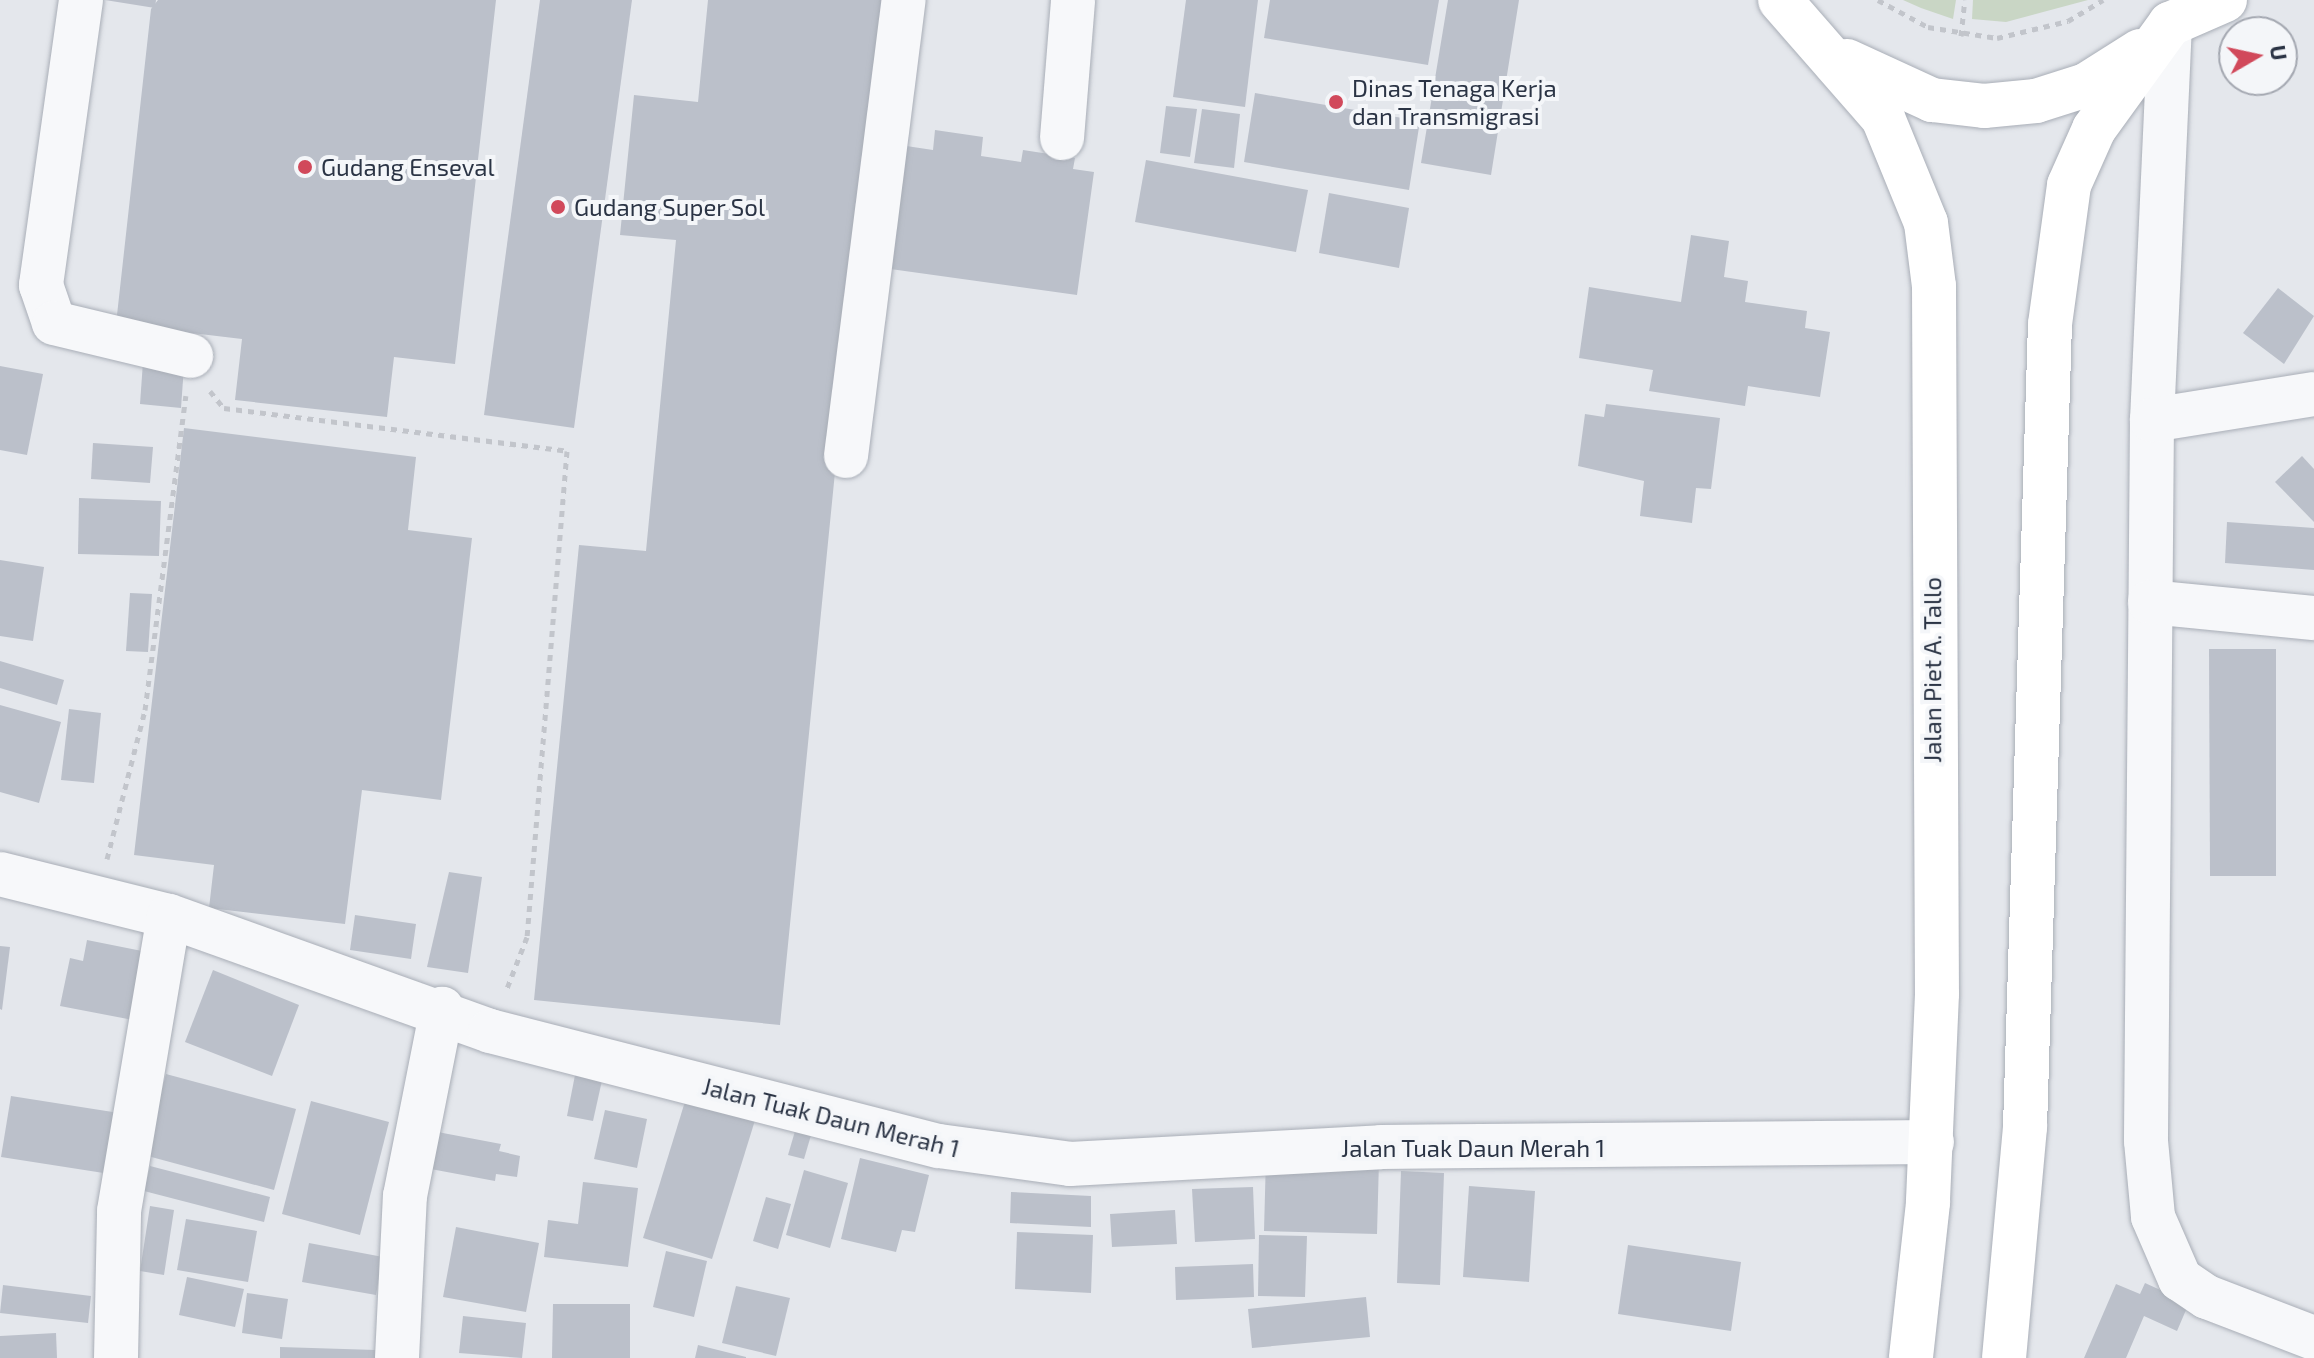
<!DOCTYPE html>
<html>
<head>
<meta charset="utf-8">
<style>
  body { margin:0 }
  #map { position:relative; width:2314px; height:1358px; overflow:hidden; background:#e4e7ec; font-family:"Exo 2",sans-serif }
  div>[style] { position:absolute }
  .green>* { inset:0; background:#c9d6c5 }
  .building>* { inset:0; background:#bbc0ca }
  .path>* { height:5px; margin-top:-2.5px; transform-origin:0; background:repeating-linear-gradient(90deg,#c2c5cb 0 6px,transparent 0 12px) }
  .roads { filter:drop-shadow(0 0 2px #a9aeb7) drop-shadow(0 0 2px #a9aeb7) }
  .minor>* { height:44px; margin:-22px; padding:0 22px; transform-origin:22px; border-radius:22px; background:#f7f8fa }
  .major>* { height:44px; margin:-22px; padding:0 22px; transform-origin:22px; border-radius:22px; background:#fff }
  .dots>* { width:22px; height:22px; translate:-50% -50%; box-sizing:border-box; border:4px solid #f4f6f9; border-radius:50% }
  span { translate:-50% -50%; white-space:nowrap; text-align:center; line-height:1.15; -webkit-text-stroke:8px #f4f6f9; paint-order:stroke }
  .poi-label { font-size:24px; color:#2b3445 }
  .left { translate:0 -50%; text-align:left }
  .street-label { font-size:24px; color:#2b3445 }
  .north { position:absolute; left:2218px; top:16px; width:80px; height:80px; box-sizing:border-box; background:#f4f6f9; border:2px solid #a4a8b1; border-radius:50%; rotate:81deg; font-size:22px; font-weight:700; line-height:32px; text-align:center; color:#2b3445 }
  .north::after { content:''; display:block; margin:auto; width:28px; height:36px; background:#d1495b; clip-path:polygon(50% 0,100% 100%,50% 72%,0 100%) }
</style>
</head>
<body>
<div id="map">
  <div class="green">
    <i style="clip-path:polygon(1903px 0,1956px 0,1953px 19px,1921px 8px)"></i>
    <i style="clip-path:polygon(1973px 0,2088px 0,2006px 22px,1972px 19px)"></i>
  </div>
  <div class="building">
    <i style="clip-path:polygon(105px 0,156px 0,155px 8px)"></i>
    <i style="clip-path:polygon(158px 0,496px 0,455px 364px,394px 357px,387px 417px,235px 400px,242px 339px,116px 324px,151px 9px)"></i>
    <i style="clip-path:polygon(540px 0,632px 0,574px 428px,484px 415px)"></i>
    <i style="clip-path:polygon(708px 0,882px 0,780px 1025px,534px 1000px,579px 545px,646px 551px,676px 240px,620px 235px,634px 95px,698px 102px)"></i>
    <i style="clip-path:polygon(1186px 0,1258px 0,1245px 107px,1173px 97px)"></i>
    <i style="clip-path:polygon(1270px 0,1439px 0,1428px 65px,1264px 38px)"></i>
    <i style="clip-path:polygon(1448px 0,1519px 0,1491px 175px,1421px 163px)"></i>
    <i style="clip-path:polygon(1255px 93px,1420px 121px,1409px 190px,1244px 162px)"></i>
    <i style="clip-path:polygon(1166px 106px,1197px 109px,1190px 157px,1160px 153px)"></i>
    <i style="clip-path:polygon(1202px 109px,1240px 114px,1234px 168px,1194px 163px)"></i>
    <i style="clip-path:polygon(935px 130px,983px 137px,981px 156px,1021px 162px,1023px 150px,1075px 158px,1073px 169px,1094px 172px,1077px 295px,876px 267px,893px 144px,933px 150px)"></i>
    <i style="clip-path:polygon(1146px 160px,1308px 190px,1296px 252px,1135px 222px)"></i>
    <i style="clip-path:polygon(1329px 193px,1409px 208px,1399px 268px,1319px 253px)"></i>
    <i style="clip-path:polygon(1691px 235px,1729px 241px,1724px 277px,1748px 281px,1745px 302px,1807px 311px,1805px 328px,1830px 332px,1820px 397px,1748px 386px,1745px 406px,1649px 391px,1653px 370px,1579px 358px,1589px 287px,1681px 302px)"></i>
    <i style="clip-path:polygon(2278px 288px,2314px 316px,2284px 364px,2243px 333px)"></i>
    <i style="clip-path:polygon(143px 362px,184px 366px,181px 408px,140px 404px)"></i>
    <i style="clip-path:polygon(0 366px,43px 374px,27px 455px,0 450px)"></i>
    <i style="clip-path:polygon(1606px 404px,1720px 418px,1711px 489px,1696px 488px,1692px 523px,1640px 516px,1644px 481px,1578px 466px,1585px 414px,1604px 417px)"></i>
    <i style="clip-path:polygon(184px 428px,416px 457px,408px 530px,472px 538px,441px 800px,362px 790px,345px 924px,209px 908px,214px 865px,134px 855px)"></i>
    <i style="clip-path:polygon(93px 443px,153px 447px,150px 483px,91px 479px)"></i>
    <i style="clip-path:polygon(2302px 456px,2314px 469px,2314px 522px,2275px 482px)"></i>
    <i style="clip-path:polygon(79px 498px,161px 501px,159px 556px,78px 554px)"></i>
    <i style="clip-path:polygon(2227px 522px,2314px 528px,2314px 570px,2225px 563px)"></i>
    <i style="clip-path:polygon(0 560px,44px 567px,33px 641px,0 636px)"></i>
    <i style="clip-path:polygon(130px 593px,152px 594px,148px 652px,126px 651px)"></i>
    <i style="clip-path:polygon(2209px 649px,2276px 649px,2276px 876px,2210px 876px)"></i>
    <i style="clip-path:polygon(0 661px,64px 680px,57px 705px,0 688px)"></i>
    <i style="clip-path:polygon(0 705px,61px 722px,39px 803px,0 792px)"></i>
    <i style="clip-path:polygon(69px 709px,101px 713px,94px 783px,61px 780px)"></i>
    <i style="clip-path:polygon(449px 872px,482px 877px,468px 973px,427px 967px)"></i>
    <i style="clip-path:polygon(355px 915px,416px 924px,411px 959px,350px 950px)"></i>
    <i style="clip-path:polygon(87px 940px,147px 952px,133px 1020px,60px 1006px,70px 958px,83px 961px)"></i>
    <i style="clip-path:polygon(0 946px,10px 947px,2px 1010px,0 1009px)"></i>
    <i style="clip-path:polygon(213px 970px,299px 1005px,272px 1076px,185px 1042px)"></i>
    <i style="clip-path:polygon(576px 1070px,603px 1076px,593px 1121px,567px 1116px)"></i>
    <i style="clip-path:polygon(166px 1074px,296px 1109px,274px 1190px,144px 1155px)"></i>
    <i style="clip-path:polygon(687px 1095px,756px 1117px,712px 1259px,643px 1238px)"></i>
    <i style="clip-path:polygon(11px 1096px,119px 1113px,110px 1174px,1px 1157px)"></i>
    <i style="clip-path:polygon(311px 1101px,389px 1122px,360px 1235px,282px 1214px)"></i>
    <i style="clip-path:polygon(605px 1110px,647px 1119px,637px 1168px,594px 1159px)"></i>
    <i style="clip-path:polygon(798px 1121px,814px 1125px,804px 1159px,788px 1155px)"></i>
    <i style="clip-path:polygon(427px 1130px,501px 1144px,499px 1151px,520px 1156px,517px 1177px,496px 1174px,495px 1181px,420px 1167px)"></i>
    <i style="clip-path:polygon(1266px 1157px,1379px 1160px,1377px 1234px,1264px 1231px)"></i>
    <i style="clip-path:polygon(860px 1158px,929px 1175px,915px 1232px,902px 1230px,896px 1252px,841px 1239px)"></i>
    <i style="clip-path:polygon(150px 1166px,270px 1197px,264px 1222px,144px 1191px)"></i>
    <i style="clip-path:polygon(804px 1170px,848px 1183px,830px 1248px,786px 1235px)"></i>
    <i style="clip-path:polygon(1401px 1171px,1444px 1173px,1440px 1285px,1397px 1283px)"></i>
    <i style="clip-path:polygon(583px 1182px,638px 1188px,628px 1267px,544px 1257px,548px 1220px,578px 1224px)"></i>
    <i style="clip-path:polygon(1469px 1186px,1535px 1191px,1529px 1282px,1463px 1277px)"></i>
    <i style="clip-path:polygon(1253px 1187px,1255px 1239px,1195px 1242px,1192px 1189px)"></i>
    <i style="clip-path:polygon(1011px 1192px,1091px 1196px,1091px 1227px,1010px 1223px)"></i>
    <i style="clip-path:polygon(766px 1197px,791px 1204px,778px 1249px,753px 1241px)"></i>
    <i style="clip-path:polygon(150px 1206px,174px 1210px,164px 1275px,140px 1271px)"></i>
    <i style="clip-path:polygon(1175px 1210px,1177px 1244px,1112px 1247px,1110px 1214px)"></i>
    <i style="clip-path:polygon(186px 1219px,257px 1231px,248px 1282px,177px 1270px)"></i>
    <i style="clip-path:polygon(456px 1227px,539px 1243px,526px 1312px,443px 1297px)"></i>
    <i style="clip-path:polygon(1017px 1232px,1093px 1235px,1091px 1293px,1015px 1289px)"></i>
    <i style="clip-path:polygon(1259px 1235px,1307px 1236px,1305px 1297px,1258px 1296px)"></i>
    <i style="clip-path:polygon(309px 1243px,383px 1257px,376px 1295px,302px 1282px)"></i>
    <i style="clip-path:polygon(1628px 1245px,1741px 1262px,1731px 1331px,1618px 1314px)"></i>
    <i style="clip-path:polygon(666px 1251px,707px 1261px,694px 1317px,653px 1307px)"></i>
    <i style="clip-path:polygon(1253px 1264px,1254px 1297px,1176px 1300px,1175px 1267px)"></i>
    <i style="clip-path:polygon(187px 1277px,244px 1289px,235px 1327px,179px 1315px)"></i>
    <i style="clip-path:polygon(2145px 1283px,2189px 1303px,2177px 1331px,2144px 1316px,2126px 1358px,2084px 1358px,2116px 1284px,2140px 1294px)"></i>
    <i style="clip-path:polygon(3px 1285px,91px 1296px,88px 1323px,0 1313px)"></i>
    <i style="clip-path:polygon(736px 1286px,790px 1298px,776px 1356px,722px 1343px)"></i>
    <i style="clip-path:polygon(247px 1293px,288px 1299px,282px 1339px,242px 1333px)"></i>
    <i style="clip-path:polygon(1366px 1297px,1370px 1337px,1252px 1348px,1248px 1309px)"></i>
    <i style="clip-path:polygon(553px 1304px,630px 1304px,630px 1358px,552px 1358px)"></i>
    <i style="clip-path:polygon(463px 1316px,526px 1323px,522px 1358px,459px 1353px)"></i>
    <i style="clip-path:polygon(56px 1333px,57px 1358px,0 1358px,0 1336px)"></i>
    <i style="clip-path:polygon(698px 1345px,746px 1357px,746px 1358px,695px 1358px)"></i>
    <i style="clip-path:polygon(280px 1347px,376px 1350px,376px 1358px,280px 1358px)"></i>
  </div>
  <div class="path">
    <i style="left:1878px;top:0;width:57px;rotate:28.4deg"></i>
    <i style="left:1928px;top:27px;width:70px;rotate:9.1deg"></i>
    <i style="left:1997px;top:38px;width:73px;rotate:-13.5deg"></i>
    <i style="left:2068px;top:21px;width:41px;rotate:-31deg"></i>
    <i style="left:1961px;top:36px;width:36px;rotate:-84deg"></i>
    <i style="left:210px;top:391px;width:22px;rotate:51deg"></i>
    <i style="left:224px;top:408px;width:346px;rotate:7.1deg"></i>
    <i style="left:567px;top:451px;width:488px;rotate:94.7deg"></i>
    <i style="left:527px;top:937px;width:58px;rotate:111.3deg"></i>
    <i style="left:107px;top:859px;width:154px;rotate:-75.7deg"></i>
    <i style="left:145px;top:710px;width:317px;rotate:-82.6deg"></i>
  </div>
  <div class="roads">
    <div class="minor">
      <i style="left:81px;top:0;width:288px;rotate:98deg"></i>
      <i style="left:41px;top:285px;width:40px;rotate:71.1deg"></i>
      <i style="left:54px;top:323px;width:141px;rotate:13.5deg"></i>
      <i style="left:2170px;top:24px;width:396px;rotate:92.6deg"></i>
      <i style="left:2152px;top:420px;width:721px;rotate:90.48deg"></i>
      <i style="left:2146px;top:1141px;width:76px;rotate:84.7deg"></i>
      <i style="left:2153px;top:1217px;width:68px;rotate:66.5deg"></i>
      <i style="left:2180px;top:1279px;width:32px;rotate:34deg"></i>
      <i style="left:2207px;top:1297px;width:115px;rotate:21deg"></i>
      <i style="left:1062px;top:138px;width:138px;rotate:-85.4deg"></i>
      <i style="left:2152px;top:420px;width:164px;rotate:-9.1deg"></i>
      <i style="left:846px;top:456px;width:460px;rotate:-82.8deg"></i>
      <i style="left:2150px;top:602px;width:165px;rotate:5.6deg"></i>
      <i style="left:0;top:874px;width:174px;rotate:14deg"></i>
      <i style="left:169px;top:916px;width:341px;rotate:19.7deg"></i>
      <i style="left:490px;top:1031px;width:463px;rotate:14.4deg"></i>
      <i style="left:939px;top:1146px;width:132px;rotate:7.8deg"></i>
      <i style="left:1070px;top:1164px;width:311px;rotate:-3.1deg"></i>
      <i style="left:1381px;top:1147px;width:551px;rotate:-0.52deg"></i>
      <i style="left:116px;top:1358px;width:147px;rotate:-88.8deg"></i>
      <i style="left:119px;top:1211px;width:299px;rotate:-80.4deg"></i>
      <i style="left:397px;top:1358px;width:162px;rotate:-87.2deg"></i>
      <i style="left:405px;top:1196px;width:191px;rotate:-78.8deg"></i>
    </div>
    <div class="major">
      <i style="left:1780px;top:0;width:157px;rotate:48.9deg"></i>
      <i style="left:1883px;top:118px;width:113px;rotate:67.7deg"></i>
      <i style="left:1926px;top:223px;width:64px;rotate:82.8deg"></i>
      <i style="left:1934px;top:286px;width:708px;rotate:89.76deg"></i>
      <i style="left:1937px;top:994px;width:209px;rotate:92.5deg"></i>
      <i style="left:1928px;top:1203px;width:156px;rotate:96.3deg"></i>
      <i style="left:1847px;top:61px;width:94px;rotate:24.6deg"></i>
      <i style="left:1932px;top:100px;width:52px;rotate:6.6deg"></i>
      <i style="left:1984px;top:106px;width:52px;rotate:-5.5deg"></i>
      <i style="left:2036px;top:101px;width:52px;rotate:-17.7deg"></i>
      <i style="left:2086px;top:85px;width:64px;rotate:-32.2deg"></i>
      <i style="left:2004px;top:1358px;width:232px;rotate:-84.8deg"></i>
      <i style="left:2025px;top:1127px;width:803px;rotate:-88.22deg"></i>
      <i style="left:2050px;top:324px;width:140px;rotate:-82.2deg"></i>
      <i style="left:2069px;top:185px;width:61px;rotate:-65.9deg"></i>
      <i style="left:2094px;top:129px;width:130px;rotate:-54.1deg"></i>
      <i style="left:2170px;top:24px;width:60px;rotate:-23.6deg"></i>
    </div>
  </div>
  <div class="dots">
    <i style="left:1336px;top:102px;background:#d1495b"></i>
    <i style="left:305px;top:167px;background:#d1495b"></i>
    <i style="left:558px;top:207px;background:#d1495b"></i>
  </div>
  <div class="poi-label">
    <span class="left" style="left:1352px;top:102px">Dinas Tenaga Kerja<br>dan Transmigrasi</span>
    <span class="left" style="left:321px;top:167px">Gudang Enseval</span>
    <span class="left" style="left:574px;top:207px">Gudang Super Sol</span>
  </div>
  <div class="street-label">
    <span style="left:1932px;top:670px;rotate:-90deg">Jalan Piet A. Tallo</span>
    <span style="left:831px;top:1117px;rotate:14deg">Jalan Tuak Daun Merah 1</span>
    <span style="left:1473px;top:1148px">Jalan Tuak Daun Merah 1</span>
  </div>
  <div class="north">U</div>
</div>
</body>
</html>
